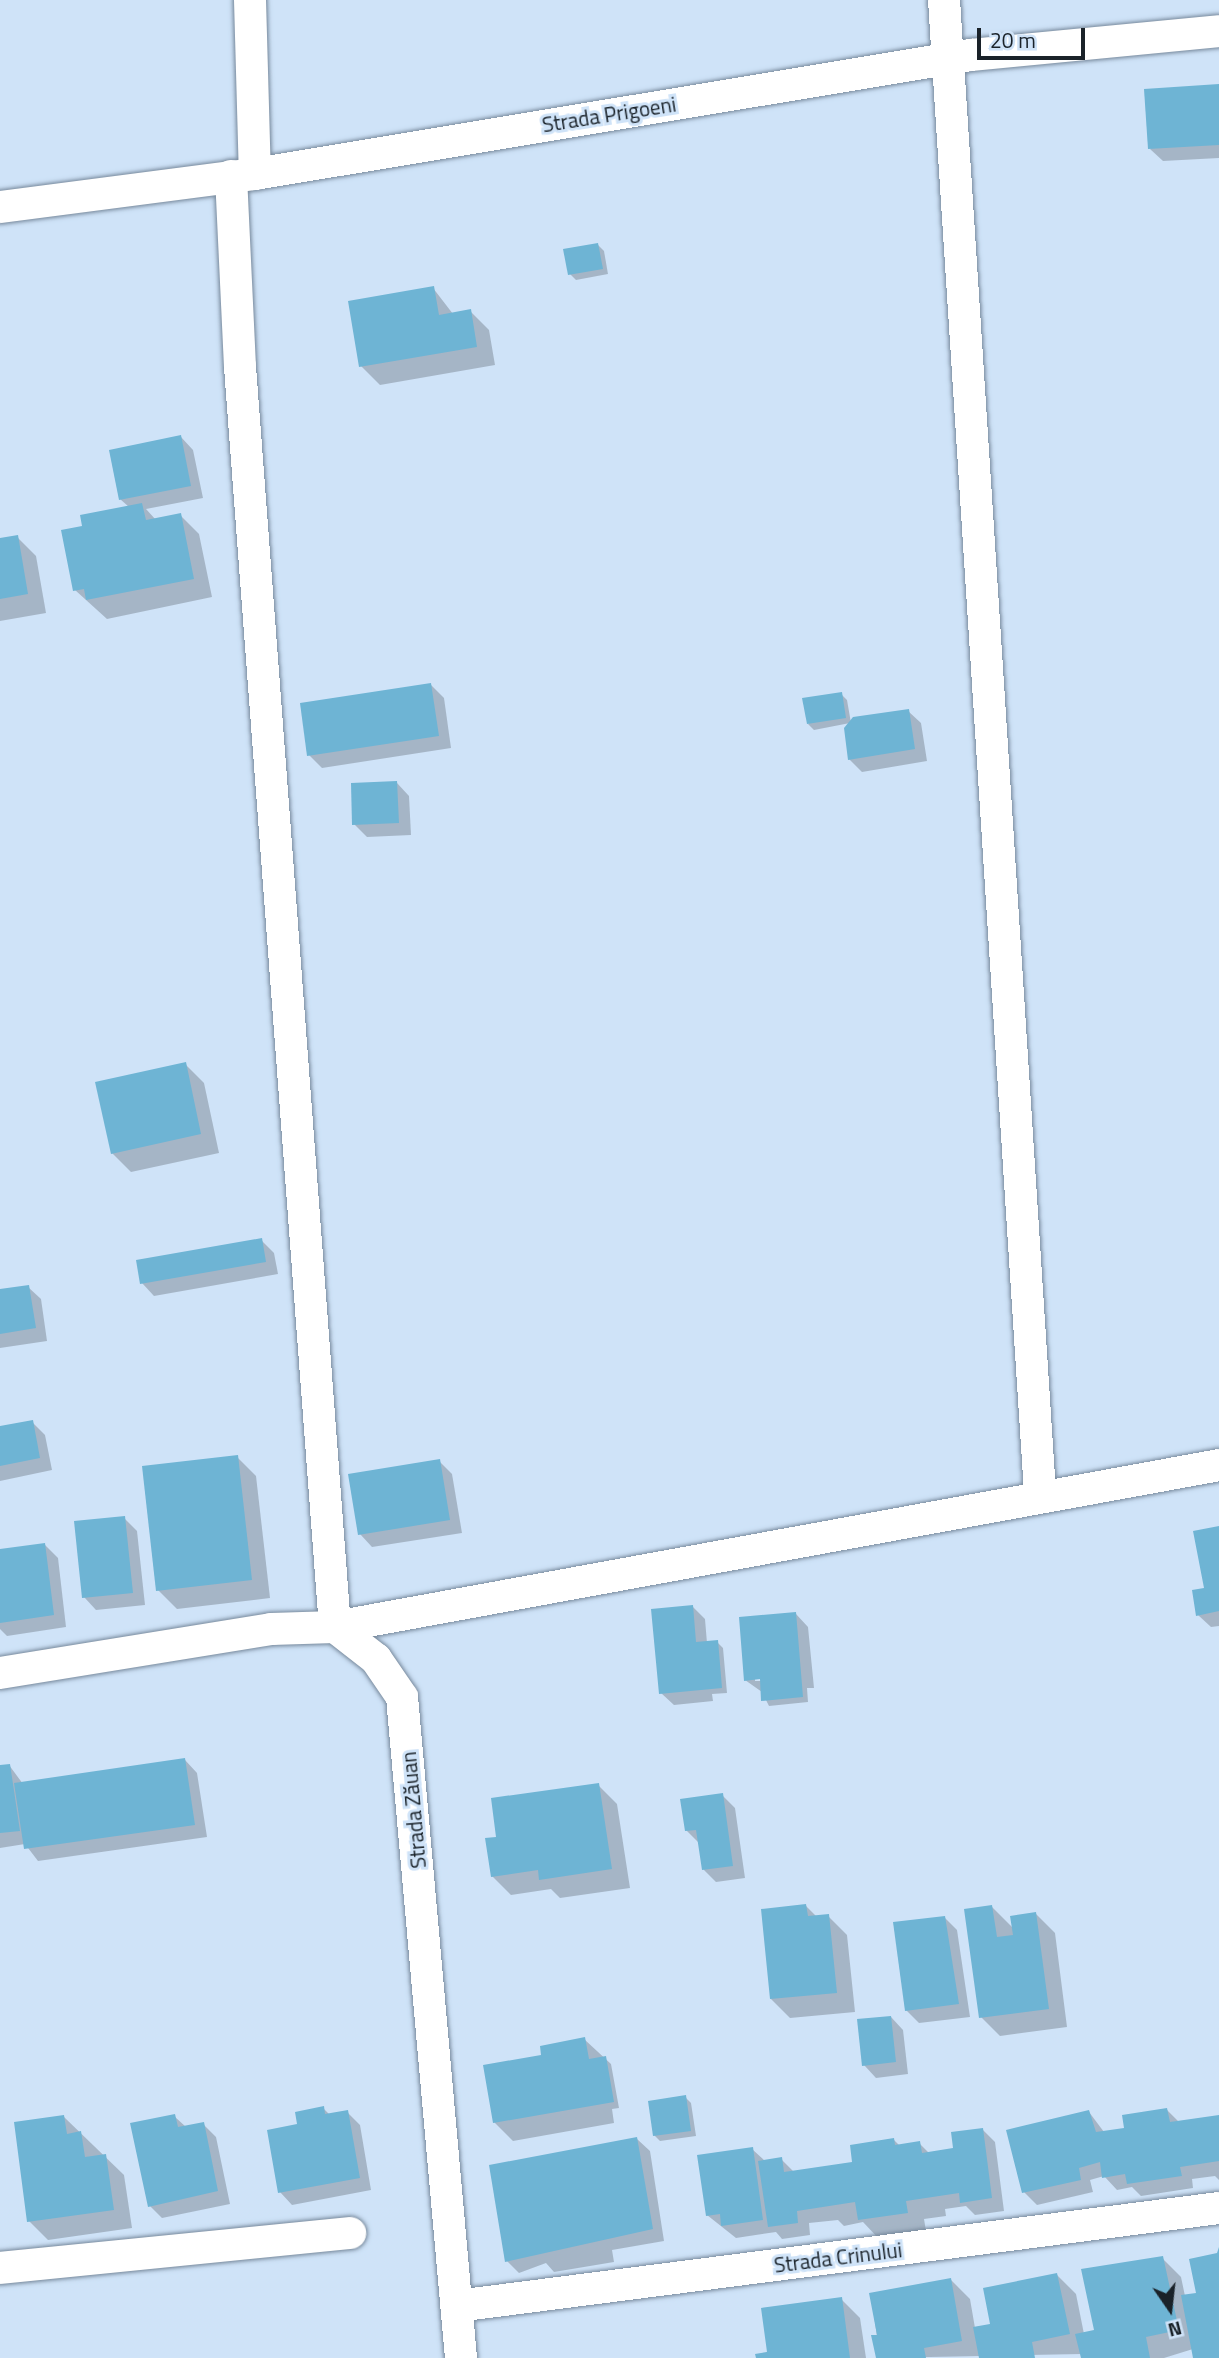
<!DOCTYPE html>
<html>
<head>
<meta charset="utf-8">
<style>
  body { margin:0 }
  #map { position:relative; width:1219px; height:2358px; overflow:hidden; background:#cfe3f8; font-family:"Titillium Web",sans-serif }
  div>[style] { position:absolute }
  .shadow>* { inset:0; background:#0003 }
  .building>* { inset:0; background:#6eb4d4 }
  .roads { filter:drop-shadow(0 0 2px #77899c) drop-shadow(0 0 2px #77899c) }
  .street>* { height:32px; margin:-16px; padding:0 16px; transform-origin:16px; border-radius:16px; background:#fff }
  span { translate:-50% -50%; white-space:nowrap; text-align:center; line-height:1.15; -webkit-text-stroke:6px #cfe3f8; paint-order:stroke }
  .street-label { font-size:21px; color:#1a2229 }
  .north { position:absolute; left:1135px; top:2274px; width:70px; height:70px; -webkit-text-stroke:5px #cfe3f8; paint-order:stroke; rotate:166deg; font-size:19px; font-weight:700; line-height:28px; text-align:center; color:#1a2229 }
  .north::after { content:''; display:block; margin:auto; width:24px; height:32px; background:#1a2229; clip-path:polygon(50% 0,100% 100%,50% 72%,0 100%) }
  .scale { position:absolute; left:977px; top:28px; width:108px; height:32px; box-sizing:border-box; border:4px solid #1a2229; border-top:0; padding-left:9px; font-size:21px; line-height:24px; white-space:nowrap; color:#1a2229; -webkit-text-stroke:5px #cfe3f8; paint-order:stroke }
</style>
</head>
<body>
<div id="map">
  <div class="shadow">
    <i style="clip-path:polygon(1219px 86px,1219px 158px,1163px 161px,1150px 149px)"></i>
    <i style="clip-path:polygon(598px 245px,604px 251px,608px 274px,576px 280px,570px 274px)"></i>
    <i style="clip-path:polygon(433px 288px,453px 314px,470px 311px,489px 330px,495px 365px,380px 385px,361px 366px)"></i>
    <i style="clip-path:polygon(181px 437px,193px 450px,203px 498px,146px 509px,156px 520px,180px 515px,199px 534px,212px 597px,107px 619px,75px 590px,129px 507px,120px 499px)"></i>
    <i style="clip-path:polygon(17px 537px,36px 556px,46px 613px,0 621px,0 540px)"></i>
    <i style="clip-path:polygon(431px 685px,444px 698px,451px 748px,322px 768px,309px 755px)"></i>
    <i style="clip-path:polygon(841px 694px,847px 700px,851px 723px,908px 711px,921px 723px,927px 761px,862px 772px,849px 759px,850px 723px,814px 730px,808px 724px)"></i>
    <i style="clip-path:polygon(397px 783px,409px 796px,411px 835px,367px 837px,354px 824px)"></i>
    <i style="clip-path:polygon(185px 1064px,204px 1083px,219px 1153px,131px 1172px,112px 1153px)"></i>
    <i style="clip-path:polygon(261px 1240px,274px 1253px,278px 1274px,154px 1296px,142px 1283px)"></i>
    <i style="clip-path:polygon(28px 1287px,41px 1299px,47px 1341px,0 1348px,0 1291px)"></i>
    <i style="clip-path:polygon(32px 1422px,45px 1435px,52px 1470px,0 1481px,0 1428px)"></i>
    <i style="clip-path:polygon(237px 1457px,256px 1476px,270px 1598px,177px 1609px,158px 1590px)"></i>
    <i style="clip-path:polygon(439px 1461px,452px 1474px,462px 1533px,372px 1547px,360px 1534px)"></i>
    <i style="clip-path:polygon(124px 1518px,137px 1531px,145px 1605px,96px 1610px,84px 1597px)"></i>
    <i style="clip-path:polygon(1219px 1528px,1219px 1626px,1211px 1627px,1198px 1615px)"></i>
    <i style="clip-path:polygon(45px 1545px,58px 1558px,66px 1627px,7px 1636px,0 1629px,0 1551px)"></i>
    <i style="clip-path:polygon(692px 1606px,705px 1619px,707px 1643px,717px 1642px,723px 1648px,727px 1693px,712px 1694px,713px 1701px,674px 1705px,661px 1693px)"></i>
    <i style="clip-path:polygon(evenodd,796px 1614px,808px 1627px,814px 1688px,807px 1688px,808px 1702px,769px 1706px,762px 1692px,745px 1680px,796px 1614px,762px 1677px,762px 1681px,755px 1681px,755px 1678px,762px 1677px)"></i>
    <i style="clip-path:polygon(185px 1760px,197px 1773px,207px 1837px,38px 1861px,25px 1844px,0 1848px,0 1767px,9px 1765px,23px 1784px)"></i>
    <i style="clip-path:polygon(598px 1785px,617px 1804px,630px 1888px,560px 1898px,551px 1889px,511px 1895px,492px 1876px,498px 1838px)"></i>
    <i style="clip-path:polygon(722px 1795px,735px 1808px,745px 1878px,716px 1882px,704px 1870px,700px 1844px,686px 1830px)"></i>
    <i style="clip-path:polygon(806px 1906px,817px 1917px,828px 1916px,847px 1935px,855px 2012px,790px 2018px,771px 1999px)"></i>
    <i style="clip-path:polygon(992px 1907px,1013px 1928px,1036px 1914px,1055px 1933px,1067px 2027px,1000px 2036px,981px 2017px)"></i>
    <i style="clip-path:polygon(945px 1918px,957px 1930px,970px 2017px,919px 2023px,906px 2010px)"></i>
    <i style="clip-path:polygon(891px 2017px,903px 2030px,908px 2074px,876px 2078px,864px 2065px)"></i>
    <i style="clip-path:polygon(584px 2039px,611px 2064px,619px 2108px,612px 2109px,614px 2123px,513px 2141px,494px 2122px)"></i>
    <i style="clip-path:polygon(685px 2097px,691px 2103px,696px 2136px,660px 2141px,654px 2135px)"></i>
    <i style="clip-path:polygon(323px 2108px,330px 2115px,347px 2112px,360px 2125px,371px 2190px,292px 2205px,280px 2192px,299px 2125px)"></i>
    <i style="clip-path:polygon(1167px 2110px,1179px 2122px,1219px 2116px,1219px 2180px,1215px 2176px,1192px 2179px,1193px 2188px,1141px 2196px,1132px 2187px,1117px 2190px,1104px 2176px,1090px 2180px,1093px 2192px,1037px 2205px,1024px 2192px,1089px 2112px,1104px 2132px,1126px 2129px)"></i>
    <i style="clip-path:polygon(174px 2116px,186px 2127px,203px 2124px,216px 2137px,230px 2204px,162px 2218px,150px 2206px)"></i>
    <i style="clip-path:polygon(64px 2117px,124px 2175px,132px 2228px,48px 2240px,29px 2221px)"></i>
    <i style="clip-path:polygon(982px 2129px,995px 2142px,1004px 2211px,975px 2215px,966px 2206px,945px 2209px,946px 2216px,924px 2219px,926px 2231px,878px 2238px,863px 2222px,844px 2226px,838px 2220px,809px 2223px,810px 2235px,782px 2239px,776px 2232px,736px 2238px,707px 2215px,752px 2149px,765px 2161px,781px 2159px,794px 2172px,854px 2163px,894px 2140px,900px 2146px,919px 2143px,929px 2153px,955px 2149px)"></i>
    <i style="clip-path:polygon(637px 2139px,650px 2151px,664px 2241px,612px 2250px,614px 2262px,554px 2272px,546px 2263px,519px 2273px,507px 2261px)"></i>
    <i style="clip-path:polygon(1219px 2254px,1219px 2358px,1195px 2358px,1193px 2349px,1164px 2358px,1082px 2358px,1082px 2354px,880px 2358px,871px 2294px,951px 2280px,970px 2299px,975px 2328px,992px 2325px,1057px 2275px,1076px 2294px,1084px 2334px,1096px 2331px,1083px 2271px,1162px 2258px,1181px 2277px,1185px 2296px,1198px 2294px)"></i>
    <i style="clip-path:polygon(841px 2299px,860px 2318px,866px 2358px,758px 2358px)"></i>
  </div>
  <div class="building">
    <i style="clip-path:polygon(1219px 84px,1219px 145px,1148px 149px,1144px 89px)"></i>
    <i style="clip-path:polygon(598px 243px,603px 269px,568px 275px,563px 249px)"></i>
    <i style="clip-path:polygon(434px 286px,439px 315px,471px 309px,477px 347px,359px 367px,348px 301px)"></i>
    <i style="clip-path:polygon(181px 435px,191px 486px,119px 500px,109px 450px)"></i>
    <i style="clip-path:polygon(142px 503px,146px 520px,181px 513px,194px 579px,86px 600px,84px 589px,73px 591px,61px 530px,82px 526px,80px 515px)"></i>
    <i style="clip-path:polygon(18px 535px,28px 594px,0 599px,0 538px)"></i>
    <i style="clip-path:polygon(431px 683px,439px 736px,307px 756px,300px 703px)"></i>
    <i style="clip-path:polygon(842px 692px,846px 718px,807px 724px,802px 698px)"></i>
    <i style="clip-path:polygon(909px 709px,915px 749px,848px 760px,844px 728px,853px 717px)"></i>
    <i style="clip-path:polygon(397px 781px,399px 823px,352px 825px,351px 783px)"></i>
    <i style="clip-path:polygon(186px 1062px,201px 1134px,111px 1154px,95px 1082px)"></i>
    <i style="clip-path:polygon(262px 1238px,266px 1262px,140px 1284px,136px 1260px)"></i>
    <i style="clip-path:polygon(29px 1285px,36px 1328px,0 1334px,0 1289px)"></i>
    <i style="clip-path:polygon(33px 1420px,40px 1458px,0 1466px,0 1426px)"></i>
    <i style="clip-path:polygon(238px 1455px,252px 1580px,156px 1591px,142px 1466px)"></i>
    <i style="clip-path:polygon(440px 1459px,450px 1520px,358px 1535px,348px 1474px)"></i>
    <i style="clip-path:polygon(125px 1516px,133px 1593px,82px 1598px,74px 1521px)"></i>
    <i style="clip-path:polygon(1219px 1526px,1219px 1611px,1196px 1616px,1192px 1590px,1204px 1588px,1193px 1531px)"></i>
    <i style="clip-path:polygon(45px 1543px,54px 1615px,0 1623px,0 1549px)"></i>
    <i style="clip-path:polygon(693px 1605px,696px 1642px,718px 1640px,722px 1688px,659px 1694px,651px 1609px)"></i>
    <i style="clip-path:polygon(796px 1612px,803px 1697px,761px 1701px,760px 1679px,744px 1681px,739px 1617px)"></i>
    <i style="clip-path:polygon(185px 1758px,195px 1825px,24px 1849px,14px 1783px)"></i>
    <i style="clip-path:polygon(10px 1764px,20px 1831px,0 1833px,0 1765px)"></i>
    <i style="clip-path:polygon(599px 1783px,612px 1869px,539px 1880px,538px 1870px,491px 1877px,485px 1838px,496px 1837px,491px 1798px)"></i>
    <i style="clip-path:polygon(723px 1793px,733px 1866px,702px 1870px,696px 1830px,685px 1831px,680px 1799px)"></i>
    <i style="clip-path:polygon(806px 1904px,808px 1916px,829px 1914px,837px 1993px,770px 1999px,761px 1909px)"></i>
    <i style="clip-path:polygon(992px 1905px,997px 1937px,1013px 1935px,1010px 1916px,1036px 1912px,1049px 2009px,979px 2018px,964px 1909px)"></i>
    <i style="clip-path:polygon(945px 1916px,959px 2004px,905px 2011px,893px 1922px)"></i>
    <i style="clip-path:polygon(891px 2016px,896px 2062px,862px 2066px,857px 2019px)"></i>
    <i style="clip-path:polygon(585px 2037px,589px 2059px,606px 2056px,614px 2102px,493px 2123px,483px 2065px,541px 2055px,540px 2046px)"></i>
    <i style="clip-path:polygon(686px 2095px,691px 2131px,653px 2136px,648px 2101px)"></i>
    <i style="clip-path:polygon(324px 2106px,325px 2114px,348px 2110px,360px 2178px,278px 2193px,267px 2130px,297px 2124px,295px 2112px)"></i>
    <i style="clip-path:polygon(1167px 2108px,1170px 2122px,1219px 2115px,1219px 2161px,1180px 2167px,1182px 2176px,1127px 2184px,1125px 2174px,1102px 2178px,1100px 2162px,1079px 2168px,1081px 2180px,1022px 2193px,1006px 2130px,1089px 2110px,1096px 2132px,1124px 2128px,1122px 2115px)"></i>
    <i style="clip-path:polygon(175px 2114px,178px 2127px,204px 2122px,218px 2191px,148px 2207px,130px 2123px)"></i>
    <i style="clip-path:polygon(64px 2115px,67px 2134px,81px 2131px,85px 2157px,106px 2154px,114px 2210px,27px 2222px,14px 2122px)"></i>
    <i style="clip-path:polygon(983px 2128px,992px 2198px,960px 2203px,959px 2193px,906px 2201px,908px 2213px,858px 2220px,855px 2202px,797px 2211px,798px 2223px,768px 2227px,758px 2161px,782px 2157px,784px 2172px,852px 2162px,850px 2145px,894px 2138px,895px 2145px,920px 2141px,922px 2153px,953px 2148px,951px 2132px)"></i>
    <i style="clip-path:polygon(637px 2137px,653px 2229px,505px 2262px,489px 2165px)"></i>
    <i style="clip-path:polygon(753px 2147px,763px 2220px,721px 2226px,720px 2214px,706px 2216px,697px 2155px)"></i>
    <i style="clip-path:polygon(1219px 2247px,1219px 2358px,1193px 2358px,1181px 2295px,1196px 2293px,1189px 2259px,1217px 2253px)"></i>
    <i style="clip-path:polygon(1163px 2256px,1179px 2330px,1146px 2337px,1150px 2358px,1081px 2358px,1075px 2334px,1094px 2330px,1081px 2269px)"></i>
    <i style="clip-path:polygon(1057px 2273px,1070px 2334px,1032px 2342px,1035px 2358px,979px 2358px,973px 2327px,990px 2324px,983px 2288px)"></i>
    <i style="clip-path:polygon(951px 2278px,962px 2341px,924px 2348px,926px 2358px,876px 2358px,871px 2335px,877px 2335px,869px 2293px)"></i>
    <i style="clip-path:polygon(842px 2297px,850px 2358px,756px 2358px,755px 2354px,767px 2352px,761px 2308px)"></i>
  </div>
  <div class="roads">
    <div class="street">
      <i style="left:250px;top:0;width:174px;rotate:88.4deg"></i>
      <i style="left:944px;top:0;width:1497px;rotate:86.32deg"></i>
      <i style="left:231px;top:176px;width:191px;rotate:87.3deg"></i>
      <i style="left:240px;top:367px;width:1264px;rotate:85.69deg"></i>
      <i style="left:335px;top:1627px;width:899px;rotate:-10.38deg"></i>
      <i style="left:0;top:207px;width:257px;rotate:-7.4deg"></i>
      <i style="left:255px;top:174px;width:726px;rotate:-9.44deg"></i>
      <i style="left:971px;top:55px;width:249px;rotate:-5.5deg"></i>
      <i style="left:0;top:1673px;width:275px;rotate:-9.2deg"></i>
      <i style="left:271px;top:1629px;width:64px;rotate:-1.8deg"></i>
      <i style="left:335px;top:1627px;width:52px;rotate:38deg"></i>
      <i style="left:376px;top:1659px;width:46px;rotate:55.6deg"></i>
      <i style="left:402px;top:1697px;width:664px;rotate:84.9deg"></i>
      <i style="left:0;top:2268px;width:352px;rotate:-5.7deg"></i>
      <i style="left:457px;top:2306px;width:768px;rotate:-7.33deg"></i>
    </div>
  </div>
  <div class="street-label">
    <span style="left:609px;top:114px;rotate:-9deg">Strada Prigoeni</span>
    <span style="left:413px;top:1810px;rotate:-95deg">Strada Zăuan</span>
    <span style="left:838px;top:2257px;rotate:-7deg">Strada Crinului</span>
  </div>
  <div class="north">N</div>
  <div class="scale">20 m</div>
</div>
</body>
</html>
